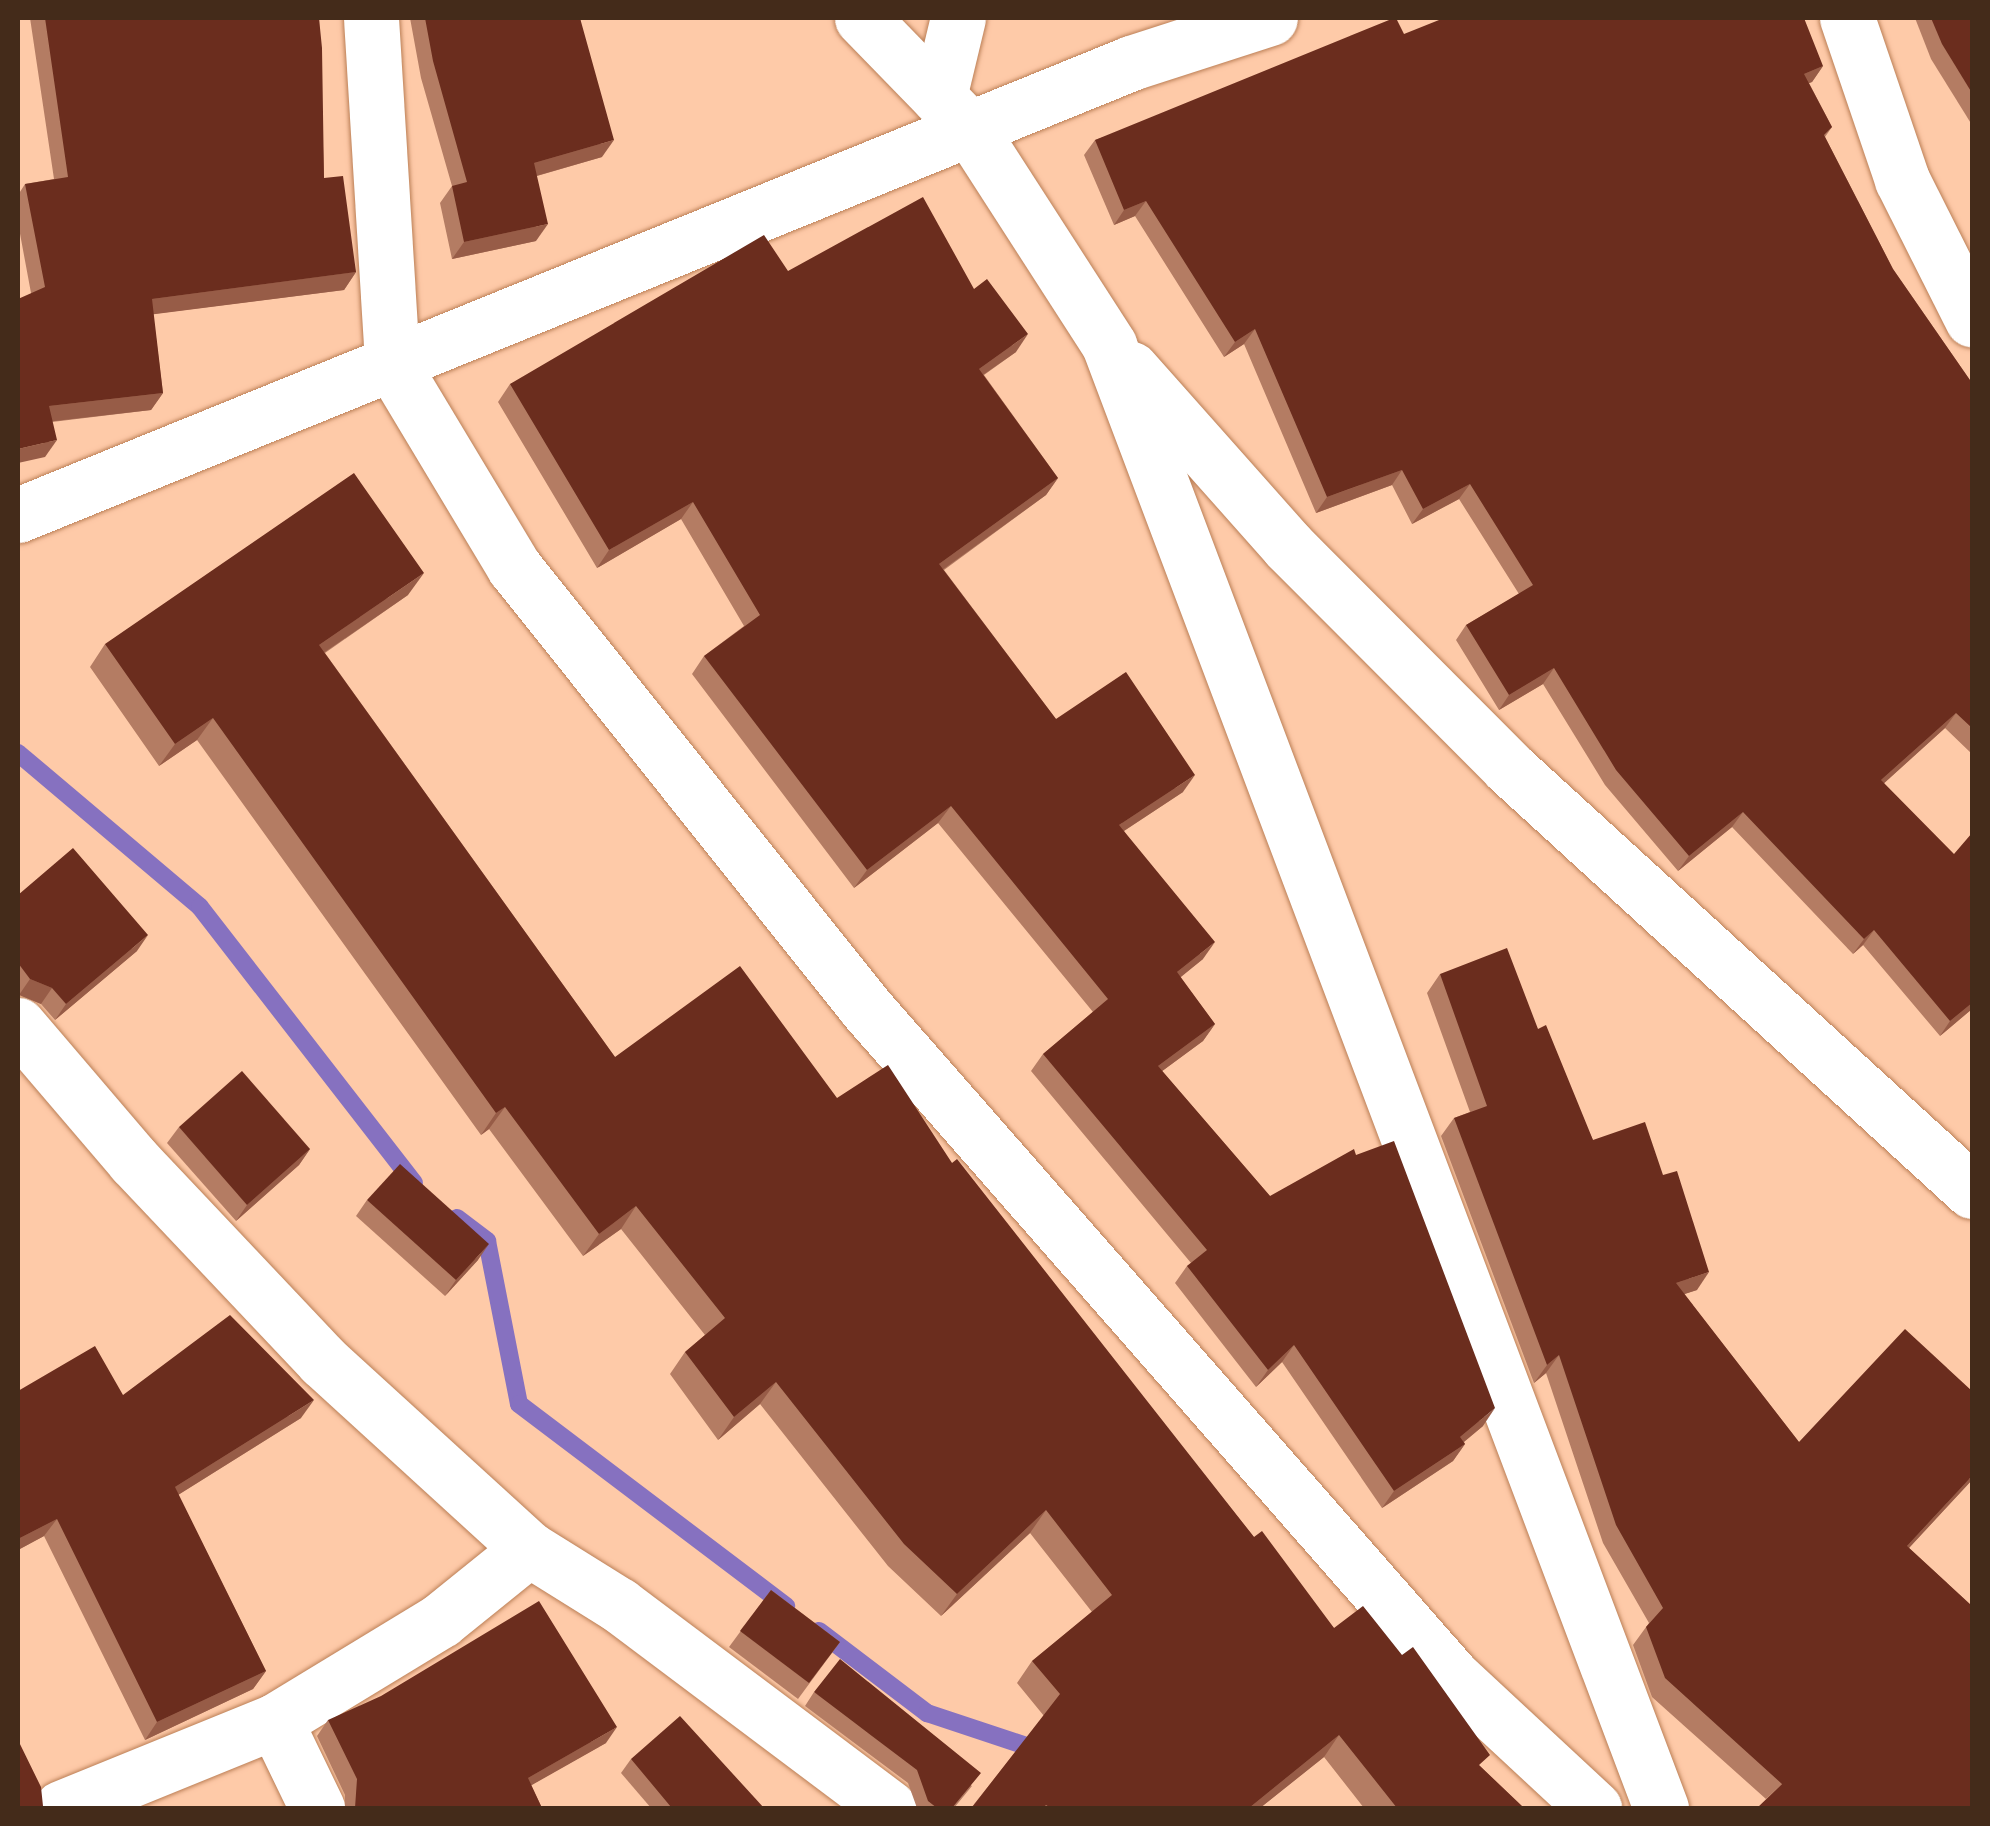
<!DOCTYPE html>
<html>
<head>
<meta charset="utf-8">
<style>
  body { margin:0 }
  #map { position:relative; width:1990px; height:1826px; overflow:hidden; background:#fecaa8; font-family:Quicksand,sans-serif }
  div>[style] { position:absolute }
  .stream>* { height:18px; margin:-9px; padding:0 9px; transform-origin:9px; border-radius:9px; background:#8671c0 }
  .roads { filter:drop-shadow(0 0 2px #bb7f56) drop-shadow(0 0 2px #bb7f56) }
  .minor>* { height:55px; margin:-27.5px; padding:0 27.5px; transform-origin:27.5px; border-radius:27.5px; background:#fff }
  .wall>* { inset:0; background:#b47c63 }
  .shaded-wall>* { inset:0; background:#975c47 }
  .building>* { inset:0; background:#6b2d1e }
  span { translate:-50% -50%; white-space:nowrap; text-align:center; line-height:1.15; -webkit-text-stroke:10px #fecaa8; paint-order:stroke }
  .frame { position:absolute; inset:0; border:20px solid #442b1a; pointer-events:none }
</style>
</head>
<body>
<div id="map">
  <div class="stream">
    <i style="left:18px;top:753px;width:238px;rotate:40.2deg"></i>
    <i style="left:200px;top:907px;width:349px;rotate:52.2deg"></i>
    <i style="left:457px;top:1218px;width:38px;rotate:37deg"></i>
    <i style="left:487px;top:1241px;width:166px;rotate:78.9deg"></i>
    <i style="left:519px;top:1404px;width:335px;rotate:37.1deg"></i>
    <i style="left:819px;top:1631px;width:136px;rotate:37.2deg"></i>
    <i style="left:927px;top:1713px;width:123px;rotate:18.4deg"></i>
  </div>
  <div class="roads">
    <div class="minor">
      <i style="left:371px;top:18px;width:347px;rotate:86.5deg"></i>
      <i style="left:392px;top:364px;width:237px;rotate:59deg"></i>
      <i style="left:514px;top:567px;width:564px;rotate:51.4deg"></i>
      <i style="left:866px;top:1008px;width:889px;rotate:48.74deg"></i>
      <i style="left:1452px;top:1676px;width:194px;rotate:42.9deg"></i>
      <i style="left:862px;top:18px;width:155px;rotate:45.8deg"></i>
      <i style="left:970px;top:129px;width:257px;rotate:57.2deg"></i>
      <i style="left:1109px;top:345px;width:1564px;rotate:69.33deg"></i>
      <i style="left:1847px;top:18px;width:171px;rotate:71.2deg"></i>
      <i style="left:1902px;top:180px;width:156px;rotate:63.3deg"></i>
      <i style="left:939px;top:97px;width:81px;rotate:-76.5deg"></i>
      <i style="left:1131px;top:369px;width:237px;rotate:48.4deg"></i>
      <i style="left:1288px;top:546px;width:313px;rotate:45.1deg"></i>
      <i style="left:1509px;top:768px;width:627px;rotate:42.42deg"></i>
      <i style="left:18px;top:515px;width:1201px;rotate:-22.1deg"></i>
      <i style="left:1131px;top:63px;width:146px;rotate:-17.9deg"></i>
      <i style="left:18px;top:1025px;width:179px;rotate:49.5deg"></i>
      <i style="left:134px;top:1161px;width:275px;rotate:46.6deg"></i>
      <i style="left:323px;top:1361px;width:279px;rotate:42.4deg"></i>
      <i style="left:529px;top:1549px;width:106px;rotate:31.9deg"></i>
      <i style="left:619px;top:1605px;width:338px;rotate:36.9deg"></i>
      <i style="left:275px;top:1721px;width:97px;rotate:64.2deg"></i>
      <i style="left:61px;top:1808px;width:231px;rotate:-22.1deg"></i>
      <i style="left:275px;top:1721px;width:194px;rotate:-31.3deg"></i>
      <i style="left:441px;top:1620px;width:113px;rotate:-38.9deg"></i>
    </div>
  </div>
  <div class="wall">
    <i style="clip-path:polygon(30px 18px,319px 18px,324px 178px,356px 272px,344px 290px,153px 314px,163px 393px,151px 410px,52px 422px,45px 457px,31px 293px,18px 223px,18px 195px,25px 184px,54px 179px)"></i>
    <i style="clip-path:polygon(410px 18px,580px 18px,602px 157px,537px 176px,536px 241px,452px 259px,440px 203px,452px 186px,421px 78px)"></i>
    <i style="clip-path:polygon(1915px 18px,1972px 18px,1972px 125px,1931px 59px)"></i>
    <i style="clip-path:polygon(1404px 34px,1823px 66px,1812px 82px,1809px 83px,1832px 127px,1825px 137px,1893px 269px,1972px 383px,1972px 754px,1945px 728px,1884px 783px,1972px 1009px,1940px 1036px,1863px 945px,1853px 954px,1732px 827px,1678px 871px,1605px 785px,1543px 684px,1499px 710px,1456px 640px,1466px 625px,1519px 594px,1459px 499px,1412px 524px,1392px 485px,1316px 513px,1244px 344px,1224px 357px,1135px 216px,1114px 225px,1084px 155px,1095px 140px)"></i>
    <i style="clip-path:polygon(788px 271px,974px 289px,1016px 352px,984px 375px,1058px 478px,1046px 495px,944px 570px,1056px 719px,1183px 792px,1124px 831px,1203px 959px,1180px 977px,1215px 1024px,1203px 1041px,1162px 1071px,1270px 1196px,1483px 1426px,1464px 1442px,1465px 1444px,1453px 1461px,1382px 1508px,1282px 1362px,1256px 1387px,1175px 1283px,1187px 1266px,1191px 1263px,1031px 1071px,1043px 1054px,1093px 1012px,938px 823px,854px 888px,692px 674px,704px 656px,744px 626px,681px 519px,597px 568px,498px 402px,510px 384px)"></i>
    <i style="clip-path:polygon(408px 595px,325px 653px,615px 1057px,837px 1098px,952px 1163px,1254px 1537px,1334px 1628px,1524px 1808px,1364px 1808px,1324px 1757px,1260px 1808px,971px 1808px,1044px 1716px,1017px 1683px,1032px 1661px,1092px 1612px,1030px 1533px,941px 1616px,888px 1566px,760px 1404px,718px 1440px,670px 1374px,685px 1352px,705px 1335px,621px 1229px,583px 1256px,489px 1129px,481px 1135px,197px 740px,159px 766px,90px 667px,105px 644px)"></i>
    <i style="clip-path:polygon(18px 895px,137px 951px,55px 1020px,41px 1004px,18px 993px)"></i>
    <i style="clip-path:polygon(1440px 974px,1538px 1029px,1593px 1140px,1697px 1290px,1684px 1294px,1799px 1442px,1972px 1480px,1909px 1548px,1972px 1606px,1766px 1799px,1652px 1697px,1633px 1645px,1649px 1623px,1603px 1543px,1546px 1373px,1534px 1383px,1441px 1136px,1454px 1118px,1470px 1112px,1427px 993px)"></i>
    <i style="clip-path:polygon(179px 1127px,310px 1149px,299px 1165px,236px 1221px,167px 1143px)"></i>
    <i style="clip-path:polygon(367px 1200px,478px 1260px,445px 1296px,356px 1216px)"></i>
    <i style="clip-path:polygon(18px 1391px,123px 1395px,301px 1418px,178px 1495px,266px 1671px,253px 1689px,145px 1740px,44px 1536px,18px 1550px)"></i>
    <i style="clip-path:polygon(771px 1590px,840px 1642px,798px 1699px,729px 1647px)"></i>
    <i style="clip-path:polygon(814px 1692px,972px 1786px,954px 1808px,917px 1808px,908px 1783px,805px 1706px)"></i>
    <i style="clip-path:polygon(328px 1720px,606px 1743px,531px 1785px,542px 1808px,345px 1808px,345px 1795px,317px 1736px)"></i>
    <i style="clip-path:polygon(631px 1759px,764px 1808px,651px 1808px,621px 1773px)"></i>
  </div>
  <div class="shaded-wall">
    <i style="clip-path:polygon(1823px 66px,1812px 82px,1793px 89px,1804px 74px)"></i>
    <i style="clip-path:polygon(614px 140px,602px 157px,522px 180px,534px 163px)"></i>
    <i style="clip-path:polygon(1146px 201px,1135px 216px,1114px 225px,1124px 210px)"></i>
    <i style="clip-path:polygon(548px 224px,536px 241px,452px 259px,464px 242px)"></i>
    <i style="clip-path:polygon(356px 272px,344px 290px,140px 316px,152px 299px)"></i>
    <i style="clip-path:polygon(1255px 329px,1244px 344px,1224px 357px,1235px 342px)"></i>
    <i style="clip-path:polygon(1028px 334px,1016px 352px,967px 386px,979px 369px)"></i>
    <i style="clip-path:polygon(163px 393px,151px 410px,37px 423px,49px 406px)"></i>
    <i style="clip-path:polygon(57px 440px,45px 457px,18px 463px,18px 449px)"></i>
    <i style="clip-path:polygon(1402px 470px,1392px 485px,1316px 513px,1327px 497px)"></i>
    <i style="clip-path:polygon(1058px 478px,1046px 495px,927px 581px,939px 564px)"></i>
    <i style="clip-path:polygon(1470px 484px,1459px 499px,1412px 524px,1423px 509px)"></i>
    <i style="clip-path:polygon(693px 502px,681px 519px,597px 568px,609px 550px)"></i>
    <i style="clip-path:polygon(424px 573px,408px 595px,303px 667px,319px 645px)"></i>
    <i style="clip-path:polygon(1554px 668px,1543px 684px,1499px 710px,1509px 695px)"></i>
    <i style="clip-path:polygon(1956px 713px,1945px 728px,1870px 796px,1881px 780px)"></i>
    <i style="clip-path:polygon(213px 718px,197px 740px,159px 766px,175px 744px)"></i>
    <i style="clip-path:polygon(1195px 775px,1183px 792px,1107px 842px,1119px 825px)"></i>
    <i style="clip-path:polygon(951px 806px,938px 823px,854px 888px,867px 870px)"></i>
    <i style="clip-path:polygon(1743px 812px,1732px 827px,1678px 871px,1689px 856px)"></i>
    <i style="clip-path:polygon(1874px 930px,1863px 945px,1853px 954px,1864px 939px)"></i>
    <i style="clip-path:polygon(148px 935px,137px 951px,55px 1020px,66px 1004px)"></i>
    <i style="clip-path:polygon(1215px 942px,1203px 959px,1165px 990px,1177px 972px)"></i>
    <i style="clip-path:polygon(30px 979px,52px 988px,41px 1004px,19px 995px)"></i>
    <i style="clip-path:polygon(1972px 1003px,1972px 1009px,1940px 1036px,1950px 1021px)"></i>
    <i style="clip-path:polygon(1215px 1024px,1203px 1041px,1146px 1083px,1158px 1066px)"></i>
    <i style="clip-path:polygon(505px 1107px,489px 1129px,481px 1135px,496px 1113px)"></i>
    <i style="clip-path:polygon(310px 1149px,299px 1165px,236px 1221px,247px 1205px)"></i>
    <i style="clip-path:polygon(636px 1206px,621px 1229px,583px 1256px,599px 1234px)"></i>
    <i style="clip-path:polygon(489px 1244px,478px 1260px,445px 1296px,456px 1280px)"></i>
    <i style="clip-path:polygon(1709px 1272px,1697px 1290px,1663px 1301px,1676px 1283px)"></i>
    <i style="clip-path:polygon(1294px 1345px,1282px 1362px,1256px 1387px,1268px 1370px)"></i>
    <i style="clip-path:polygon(1559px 1355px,1546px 1373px,1534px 1383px,1547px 1365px)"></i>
    <i style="clip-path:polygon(776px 1382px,760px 1404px,718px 1440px,734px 1417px)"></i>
    <i style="clip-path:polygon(314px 1400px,301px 1418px,162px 1505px,175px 1487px)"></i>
    <i style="clip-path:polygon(1495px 1408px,1483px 1426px,1448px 1455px,1460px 1437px)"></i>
    <i style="clip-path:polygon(1465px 1444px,1453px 1461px,1382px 1508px,1394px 1491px)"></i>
    <i style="clip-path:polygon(1972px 1476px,1972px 1480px,1894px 1564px,1907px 1546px)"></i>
    <i style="clip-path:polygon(1046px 1510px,1030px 1533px,941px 1616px,957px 1594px)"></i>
    <i style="clip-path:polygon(57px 1519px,44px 1536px,18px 1550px,18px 1539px)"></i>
    <i style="clip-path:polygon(266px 1671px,253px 1689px,145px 1740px,157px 1722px)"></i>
    <i style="clip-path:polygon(617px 1727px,606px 1743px,516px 1794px,528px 1778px)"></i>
    <i style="clip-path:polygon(1339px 1735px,1324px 1757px,1260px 1808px,1249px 1808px)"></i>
  </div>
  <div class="building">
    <i style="clip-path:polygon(45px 18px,319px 18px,322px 48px,324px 178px,343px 176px,356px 272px,152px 299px,163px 393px,49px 406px,57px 440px,18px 449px,18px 299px,45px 287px,25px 184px,68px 177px)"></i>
    <i style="clip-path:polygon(425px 18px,580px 18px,614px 140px,534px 163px,548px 224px,464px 242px,452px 186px,467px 182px,433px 61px)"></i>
    <i style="clip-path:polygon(1394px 18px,1396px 18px,1404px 34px,1444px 18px,1804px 18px,1823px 66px,1804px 74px,1832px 127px,1824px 135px,1893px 269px,1972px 383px,1972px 418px,1971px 419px,1972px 421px,1972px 728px,1956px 713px,1881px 780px,1954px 854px,1972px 833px,1972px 1003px,1950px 1021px,1874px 930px,1864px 939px,1743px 812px,1689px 856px,1616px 770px,1554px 668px,1509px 695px,1466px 625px,1533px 585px,1470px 484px,1423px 509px,1402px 470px,1327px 497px,1255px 329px,1235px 342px,1146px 201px,1124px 210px,1095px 140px)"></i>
    <i style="clip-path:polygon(1931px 18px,1972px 18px,1972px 93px,1942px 44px)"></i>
    <i style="clip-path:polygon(923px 197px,974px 289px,987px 279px,1028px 334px,979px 369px,1058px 478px,939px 564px,1056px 719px,1126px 672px,1195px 775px,1119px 825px,1215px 942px,1177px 972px,1215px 1024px,1158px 1066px,1270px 1196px,1354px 1149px,1356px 1155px,1394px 1141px,1495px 1408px,1460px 1437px,1465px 1444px,1394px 1491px,1294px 1345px,1268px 1370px,1187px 1266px,1207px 1250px,1043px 1054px,1108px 999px,951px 806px,867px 870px,704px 656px,760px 615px,693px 502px,609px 550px,510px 384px,764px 235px,788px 271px)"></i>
    <i style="clip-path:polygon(354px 473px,424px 573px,319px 645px,615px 1057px,740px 966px,837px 1098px,888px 1065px,952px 1163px,957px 1159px,1254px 1537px,1262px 1531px,1334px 1628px,1363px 1606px,1402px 1655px,1413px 1647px,1490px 1755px,1479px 1765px,1524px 1808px,1397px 1808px,1339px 1735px,1249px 1808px,1051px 1808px,1046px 1805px,1043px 1808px,977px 1808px,973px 1806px,1060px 1694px,1032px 1661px,1112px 1595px,1046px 1510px,957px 1594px,904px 1544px,776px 1382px,734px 1417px,685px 1352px,725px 1318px,636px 1206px,599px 1234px,505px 1107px,496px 1113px,213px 718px,175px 744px,105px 644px)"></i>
    <i style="clip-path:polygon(73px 848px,148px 935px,66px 1004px,52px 988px,30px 979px,18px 963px,18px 895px)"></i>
    <i style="clip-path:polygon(1507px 948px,1538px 1029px,1546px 1025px,1593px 1140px,1645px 1122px,1663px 1175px,1677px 1171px,1709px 1272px,1676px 1283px,1799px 1442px,1905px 1329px,1972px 1391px,1972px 1476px,1907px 1546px,1972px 1606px,1972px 1808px,1757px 1808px,1782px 1784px,1665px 1678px,1646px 1627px,1663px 1608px,1616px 1525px,1559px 1355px,1547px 1365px,1454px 1118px,1487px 1106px,1440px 974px)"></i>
    <i style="clip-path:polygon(242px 1071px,310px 1149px,247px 1205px,179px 1127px)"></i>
    <i style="clip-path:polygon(400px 1164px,489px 1244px,456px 1280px,367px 1200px)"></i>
    <i style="clip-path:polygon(230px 1315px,314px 1400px,175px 1487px,266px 1671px,157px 1722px,57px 1519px,18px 1539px,18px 1391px,95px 1346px,123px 1395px)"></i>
    <i style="clip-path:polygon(771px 1590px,840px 1642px,809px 1683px,740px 1631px)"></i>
    <i style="clip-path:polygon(539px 1601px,617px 1727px,528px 1778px,542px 1808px,355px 1808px,357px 1779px,328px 1720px,381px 1696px)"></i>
    <i style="clip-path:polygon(840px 1659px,981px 1773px,952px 1808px,937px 1808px,928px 1801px,917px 1770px,814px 1692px)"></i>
    <i style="clip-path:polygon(680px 1716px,764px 1808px,669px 1808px,671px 1807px,631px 1759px)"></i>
    <i style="clip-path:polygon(18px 1740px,41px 1787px,43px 1806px,45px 1808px,18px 1808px)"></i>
  </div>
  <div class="frame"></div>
</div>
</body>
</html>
